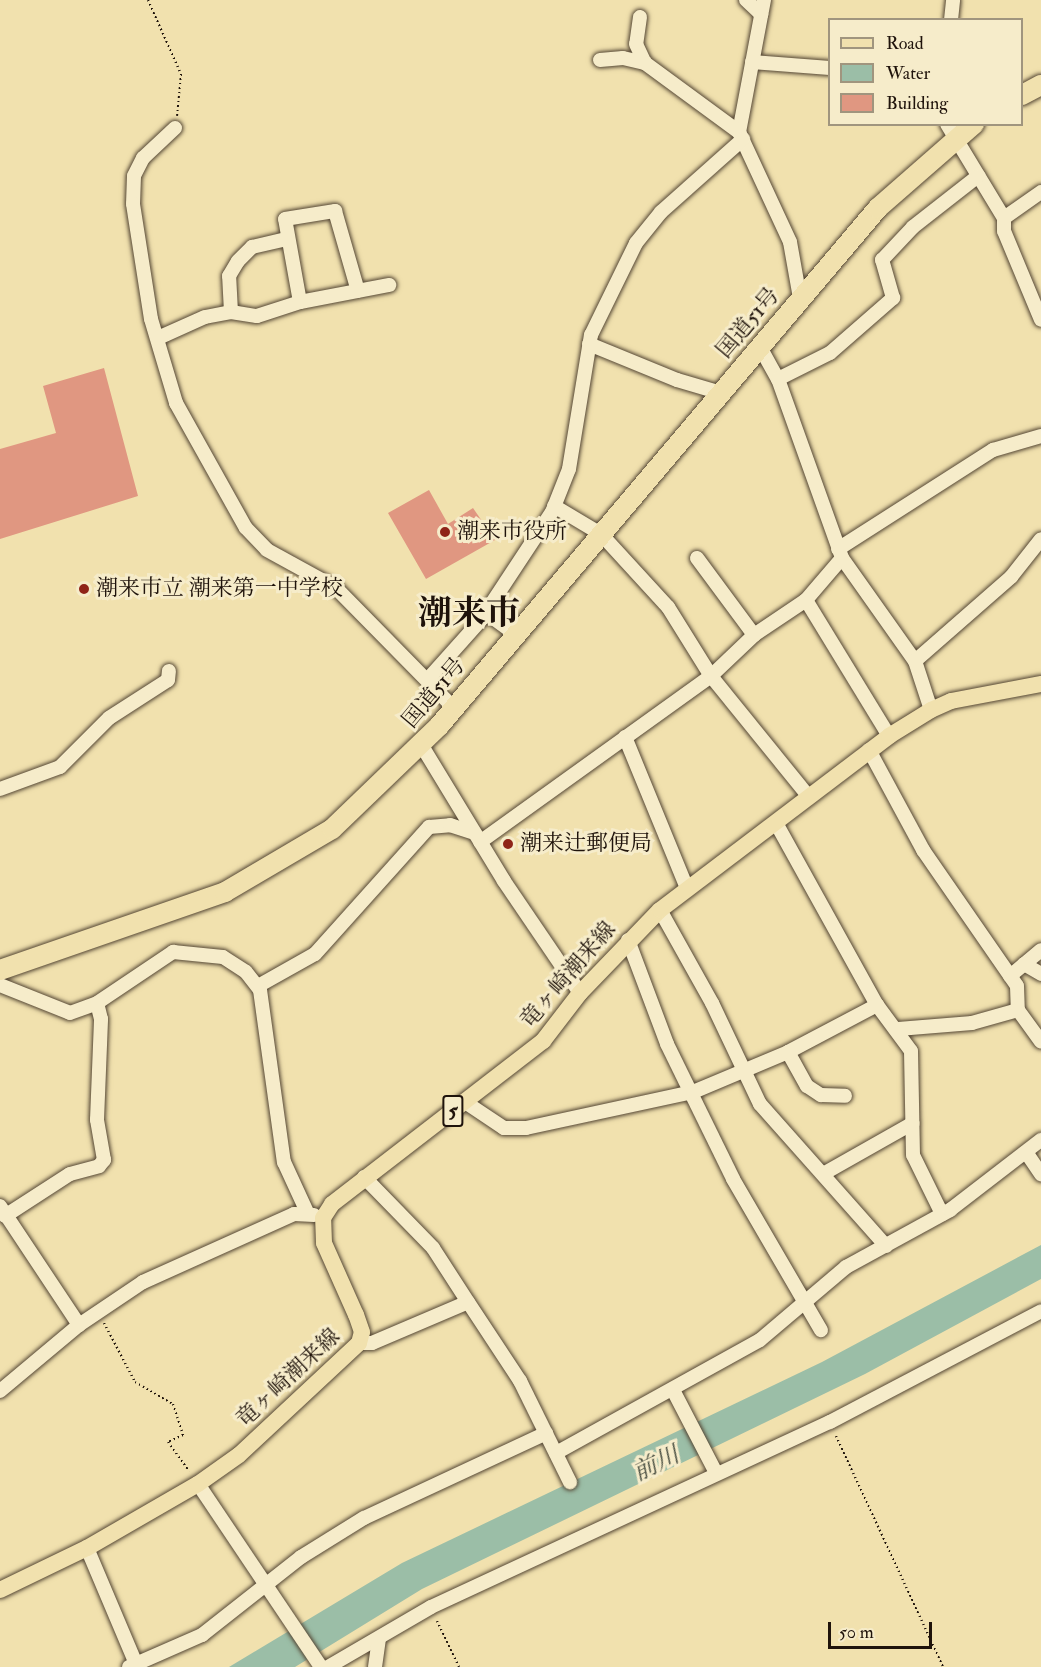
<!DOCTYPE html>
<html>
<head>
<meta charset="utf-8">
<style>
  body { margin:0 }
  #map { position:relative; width:1041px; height:1667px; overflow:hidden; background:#f1e1ae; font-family:"IM FELL Double Pica","Noto Serif JP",serif }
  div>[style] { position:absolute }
  .water>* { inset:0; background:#9bbea7 }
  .building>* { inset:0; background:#e09781 }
  .path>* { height:2px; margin-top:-1px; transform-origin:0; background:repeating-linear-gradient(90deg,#1f130b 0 1.5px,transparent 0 4.5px) }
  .roads { filter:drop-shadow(0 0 2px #544634) drop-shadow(0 0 2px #544634) }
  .minor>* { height:14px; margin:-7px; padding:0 7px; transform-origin:7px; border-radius:7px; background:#f6ecca }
  .major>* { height:16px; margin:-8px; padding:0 8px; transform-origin:8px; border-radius:8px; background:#f1e1ae }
  .highway>* { height:20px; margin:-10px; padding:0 10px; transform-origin:10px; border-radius:10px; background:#f1e1ae }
  .dots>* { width:16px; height:16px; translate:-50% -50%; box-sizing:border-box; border:3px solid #f6ecca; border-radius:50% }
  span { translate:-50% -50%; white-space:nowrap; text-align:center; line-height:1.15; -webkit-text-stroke:6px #f6ecca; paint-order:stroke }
  .shield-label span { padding:2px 4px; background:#f6ecca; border:2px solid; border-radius:4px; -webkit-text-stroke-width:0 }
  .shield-label { font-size:21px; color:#1f130b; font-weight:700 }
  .street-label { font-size:22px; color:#1f130b }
  .poi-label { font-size:22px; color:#1f130b }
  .left { translate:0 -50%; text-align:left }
  .water-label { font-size:24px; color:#4a4f42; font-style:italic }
  .town-label { font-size:34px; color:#1f130b; font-weight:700 }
  .legend { position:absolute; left:828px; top:18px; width:195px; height:108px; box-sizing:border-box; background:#f6ecca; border:2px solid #a0957e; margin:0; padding:8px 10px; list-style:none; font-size:18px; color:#1f130b }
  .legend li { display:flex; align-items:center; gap:12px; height:30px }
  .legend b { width:30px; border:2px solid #a0957e }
  .scale { position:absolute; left:828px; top:1622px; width:104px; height:27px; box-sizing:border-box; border:3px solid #1f130b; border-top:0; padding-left:8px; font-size:18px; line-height:21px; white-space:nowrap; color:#1f130b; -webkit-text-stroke:4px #f6ecca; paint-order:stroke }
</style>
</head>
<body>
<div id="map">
  <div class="water">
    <i style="clip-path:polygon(1041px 1245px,1041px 1279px,865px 1374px,422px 1589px,295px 1667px,229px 1667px,402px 1563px,822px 1362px)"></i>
  </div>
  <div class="building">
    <i style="clip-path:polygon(104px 368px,138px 496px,0 539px,0 449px,56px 433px,43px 386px)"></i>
    <i style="clip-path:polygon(429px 490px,448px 524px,473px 508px,495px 540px,426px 579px,388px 513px)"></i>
  </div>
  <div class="path">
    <i style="left:148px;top:0;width:81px;rotate:66deg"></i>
    <i style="left:181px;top:74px;width:42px;rotate:95.4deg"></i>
    <i style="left:104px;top:1323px;width:67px;rotate:62.3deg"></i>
    <i style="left:135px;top:1382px;width:44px;rotate:30.1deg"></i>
    <i style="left:173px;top:1404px;width:33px;rotate:72deg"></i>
    <i style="left:183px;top:1435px;width:17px;rotate:155deg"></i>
    <i style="left:168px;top:1442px;width:36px;rotate:54deg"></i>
    <i style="left:836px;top:1436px;width:255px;rotate:65.1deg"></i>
    <i style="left:437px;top:1621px;width:51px;rotate:64.4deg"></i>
  </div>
  <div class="roads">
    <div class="minor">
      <i style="left:746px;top:0;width:21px;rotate:43deg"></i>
      <i style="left:764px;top:0;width:134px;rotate:100.7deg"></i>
      <i style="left:739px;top:132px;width:121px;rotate:65.1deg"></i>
      <i style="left:790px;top:242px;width:57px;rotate:79.9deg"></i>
      <i style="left:640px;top:17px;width:27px;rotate:98deg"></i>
      <i style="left:636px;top:44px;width:21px;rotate:65deg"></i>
      <i style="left:645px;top:63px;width:117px;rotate:36.3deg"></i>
      <i style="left:951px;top:20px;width:20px;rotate:-84deg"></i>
      <i style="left:600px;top:60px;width:23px;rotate:-5deg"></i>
      <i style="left:623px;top:58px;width:23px;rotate:13deg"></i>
      <i style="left:752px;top:62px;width:78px;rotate:4.4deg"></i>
      <i style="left:947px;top:124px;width:110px;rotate:58.8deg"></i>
      <i style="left:1004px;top:218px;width:13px;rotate:90deg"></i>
      <i style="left:1004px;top:231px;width:96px;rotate:67.4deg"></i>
      <i style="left:175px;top:128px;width:44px;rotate:136.8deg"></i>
      <i style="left:143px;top:158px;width:20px;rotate:117deg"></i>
      <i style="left:134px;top:176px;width:28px;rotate:92deg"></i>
      <i style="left:133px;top:204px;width:116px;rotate:81.1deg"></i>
      <i style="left:151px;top:319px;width:88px;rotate:73.4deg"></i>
      <i style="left:176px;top:403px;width:143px;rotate:60.8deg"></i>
      <i style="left:246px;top:528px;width:30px;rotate:46deg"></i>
      <i style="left:267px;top:550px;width:79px;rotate:28.8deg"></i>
      <i style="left:336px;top:588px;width:167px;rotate:45.5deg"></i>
      <i style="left:1004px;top:218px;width:45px;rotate:-35.1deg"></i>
      <i style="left:300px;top:302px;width:84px;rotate:-100.2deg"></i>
      <i style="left:285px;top:219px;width:51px;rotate:-9.1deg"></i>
      <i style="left:335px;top:211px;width:83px;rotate:74deg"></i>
      <i style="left:231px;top:312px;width:36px;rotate:-93deg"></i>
      <i style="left:229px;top:276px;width:17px;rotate:-59deg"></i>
      <i style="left:238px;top:261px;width:20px;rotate:-45deg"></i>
      <i style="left:252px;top:247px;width:37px;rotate:-13deg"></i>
      <i style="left:158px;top:338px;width:51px;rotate:-24.1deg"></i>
      <i style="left:205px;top:317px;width:26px;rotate:-11deg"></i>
      <i style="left:231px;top:312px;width:26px;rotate:9deg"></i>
      <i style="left:257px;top:316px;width:45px;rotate:-18deg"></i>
      <i style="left:300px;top:302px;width:91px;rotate:-10.8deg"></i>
      <i style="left:589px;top:344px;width:95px;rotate:22.2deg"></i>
      <i style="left:677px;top:380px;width:46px;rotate:16.5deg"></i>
      <i style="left:760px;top:347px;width:37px;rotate:61deg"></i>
      <i style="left:778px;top:379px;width:190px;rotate:70.3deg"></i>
      <i style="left:842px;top:558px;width:126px;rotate:54.7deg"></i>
      <i style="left:915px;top:661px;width:52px;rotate:71.9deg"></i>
      <i style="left:778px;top:379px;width:58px;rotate:-26.6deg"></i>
      <i style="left:830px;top:353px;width:84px;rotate:-41.1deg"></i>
      <i style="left:893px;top:298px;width:40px;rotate:-106deg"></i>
      <i style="left:882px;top:260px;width:45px;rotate:-46.8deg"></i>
      <i style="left:913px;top:227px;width:83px;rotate:-38.1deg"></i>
      <i style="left:554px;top:506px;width:55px;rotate:30.8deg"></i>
      <i style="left:601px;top:534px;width:99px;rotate:47.5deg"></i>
      <i style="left:668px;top:607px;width:81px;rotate:58.1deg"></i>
      <i style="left:711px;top:676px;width:156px;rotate:51deg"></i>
      <i style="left:838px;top:549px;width:184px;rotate:-32.6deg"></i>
      <i style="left:993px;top:450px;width:50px;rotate:-16.3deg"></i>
      <i style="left:697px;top:558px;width:96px;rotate:53.5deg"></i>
      <i style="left:806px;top:600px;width:159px;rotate:58.6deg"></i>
      <i style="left:485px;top:612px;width:37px;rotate:36deg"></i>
      <i style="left:915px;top:661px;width:128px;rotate:-41.2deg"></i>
      <i style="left:1011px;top:577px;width:48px;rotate:-51.7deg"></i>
      <i style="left:429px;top:678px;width:76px;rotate:-48.2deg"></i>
      <i style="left:480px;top:621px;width:131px;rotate:-56.6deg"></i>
      <i style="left:552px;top:512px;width:46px;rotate:-68.4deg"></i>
      <i style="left:569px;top:469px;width:136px;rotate:-80.7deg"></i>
      <i style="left:591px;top:335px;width:102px;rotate:-63.9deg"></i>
      <i style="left:636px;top:243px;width:40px;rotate:-51deg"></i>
      <i style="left:661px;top:212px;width:110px;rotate:-41.7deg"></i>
      <i style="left:625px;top:737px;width:163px;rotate:67.7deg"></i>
      <i style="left:422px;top:746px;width:158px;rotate:58.7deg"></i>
      <i style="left:504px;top:881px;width:135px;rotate:55.8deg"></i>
      <i style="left:869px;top:750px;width:114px;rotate:61.6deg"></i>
      <i style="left:923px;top:850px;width:165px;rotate:55.3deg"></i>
      <i style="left:1017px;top:986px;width:24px;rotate:88deg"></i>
      <i style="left:1018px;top:1010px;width:48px;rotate:164.2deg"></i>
      <i style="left:972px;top:1023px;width:74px;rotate:175.4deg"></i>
      <i style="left:0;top:789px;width:64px;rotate:-20.1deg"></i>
      <i style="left:60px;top:767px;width:69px;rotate:-45deg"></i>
      <i style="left:109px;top:718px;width:70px;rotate:-32.8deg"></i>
      <i style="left:168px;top:680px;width:9px;rotate:-84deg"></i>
      <i style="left:776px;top:823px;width:208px;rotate:61deg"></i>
      <i style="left:877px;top:1005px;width:57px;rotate:53.5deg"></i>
      <i style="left:911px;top:1051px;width:104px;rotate:88.9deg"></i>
      <i style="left:913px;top:1155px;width:66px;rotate:63.8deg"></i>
      <i style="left:480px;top:842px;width:284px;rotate:-35.7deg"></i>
      <i style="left:711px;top:676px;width:59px;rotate:-43.6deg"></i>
      <i style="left:754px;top:635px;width:63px;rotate:-33.9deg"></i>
      <i style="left:806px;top:600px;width:55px;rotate:-49.4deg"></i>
      <i style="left:660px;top:910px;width:107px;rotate:60.8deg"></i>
      <i style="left:712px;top:1003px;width:112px;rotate:64.6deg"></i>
      <i style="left:760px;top:1104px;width:190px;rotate:48.4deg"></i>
      <i style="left:628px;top:940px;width:111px;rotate:69.4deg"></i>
      <i style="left:667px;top:1044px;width:150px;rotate:63.9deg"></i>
      <i style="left:733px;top:1179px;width:175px;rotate:59.8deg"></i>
      <i style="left:1024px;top:964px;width:20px;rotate:30deg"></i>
      <i style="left:1010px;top:976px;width:40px;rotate:-40deg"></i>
      <i style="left:0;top:985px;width:75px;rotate:21.8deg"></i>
      <i style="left:70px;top:1013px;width:29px;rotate:-20deg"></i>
      <i style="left:97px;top:1003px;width:92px;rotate:-33.9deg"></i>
      <i style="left:173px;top:952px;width:50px;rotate:5.7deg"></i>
      <i style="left:223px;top:957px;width:27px;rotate:33deg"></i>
      <i style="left:246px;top:972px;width:23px;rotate:52deg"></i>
      <i style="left:260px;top:990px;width:174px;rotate:82.1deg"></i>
      <i style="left:284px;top:1162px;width:55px;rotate:65.3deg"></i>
      <i style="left:258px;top:986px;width:65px;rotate:-29.3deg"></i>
      <i style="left:315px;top:954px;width:171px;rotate:-48.1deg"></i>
      <i style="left:429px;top:827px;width:21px;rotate:-5deg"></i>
      <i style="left:450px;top:825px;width:26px;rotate:18deg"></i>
      <i style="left:1018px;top:1010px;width:39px;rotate:54deg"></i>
      <i style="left:788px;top:1052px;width:39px;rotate:61deg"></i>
      <i style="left:807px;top:1086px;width:17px;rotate:33deg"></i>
      <i style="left:821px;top:1095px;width:24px;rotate:2deg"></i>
      <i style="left:465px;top:1102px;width:47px;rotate:33.7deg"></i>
      <i style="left:504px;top:1128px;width:22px"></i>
      <i style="left:526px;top:1128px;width:171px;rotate:-12.2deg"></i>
      <i style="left:693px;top:1092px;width:103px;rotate:-22.8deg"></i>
      <i style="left:788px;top:1052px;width:101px;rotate:-27.8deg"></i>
      <i style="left:1026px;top:1152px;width:27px;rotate:56deg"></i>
      <i style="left:823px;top:1174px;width:103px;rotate:-29.5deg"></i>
      <i style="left:364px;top:1177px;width:99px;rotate:45.8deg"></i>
      <i style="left:433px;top:1248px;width:64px;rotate:57.1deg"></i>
      <i style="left:0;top:1206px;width:143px;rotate:56.4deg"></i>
      <i style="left:5px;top:1216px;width:77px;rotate:-32.9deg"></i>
      <i style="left:70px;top:1174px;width:30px;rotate:-15deg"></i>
      <i style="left:99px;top:1166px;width:8px;rotate:-50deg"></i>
      <i style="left:104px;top:1160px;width:41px;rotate:-99.9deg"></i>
      <i style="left:97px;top:1120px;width:101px;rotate:-87.7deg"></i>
      <i style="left:101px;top:1019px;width:16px;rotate:-104deg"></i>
      <i style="left:359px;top:1343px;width:13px"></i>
      <i style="left:372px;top:1343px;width:104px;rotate:-23.1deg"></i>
      <i style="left:468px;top:1302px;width:95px;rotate:56.6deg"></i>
      <i style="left:520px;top:1381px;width:113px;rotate:63.7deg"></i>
      <i style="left:673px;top:1390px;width:93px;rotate:62.6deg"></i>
      <i style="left:0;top:1391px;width:103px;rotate:-39.9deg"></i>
      <i style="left:79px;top:1325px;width:77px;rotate:-33.9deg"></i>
      <i style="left:143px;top:1282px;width:166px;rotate:-24.2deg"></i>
      <i style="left:294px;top:1214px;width:20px;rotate:3deg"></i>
      <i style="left:556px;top:1453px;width:233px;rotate:-29deg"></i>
      <i style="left:760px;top:1340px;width:113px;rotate:-40.3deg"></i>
      <i style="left:846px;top:1267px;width:119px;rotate:-28.7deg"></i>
      <i style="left:950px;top:1210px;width:115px;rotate:-37.6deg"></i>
      <i style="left:198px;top:1484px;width:220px;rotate:56.1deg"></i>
      <i style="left:87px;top:1548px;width:126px;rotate:67.1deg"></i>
      <i style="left:129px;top:1667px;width:80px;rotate:-23.7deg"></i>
      <i style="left:202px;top:1635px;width:126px;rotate:-38.2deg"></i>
      <i style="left:301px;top:1557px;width:74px;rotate:-31.8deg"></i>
      <i style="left:364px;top:1518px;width:201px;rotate:-25deg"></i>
      <i style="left:328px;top:1667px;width:119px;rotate:-30.2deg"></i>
      <i style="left:431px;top:1607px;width:440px;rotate:-24.9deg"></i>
      <i style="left:830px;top:1422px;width:238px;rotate:-27.7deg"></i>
      <i style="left:375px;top:1667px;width:29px;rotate:-82deg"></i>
    </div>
    <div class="major">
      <i style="left:0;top:1590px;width:97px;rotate:-25.8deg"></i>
      <i style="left:87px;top:1548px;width:128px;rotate:-30deg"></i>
      <i style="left:198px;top:1484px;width:50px;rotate:-35.3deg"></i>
      <i style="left:239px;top:1455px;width:164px;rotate:-43deg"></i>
      <i style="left:359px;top:1343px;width:11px;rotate:-75deg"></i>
      <i style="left:362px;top:1332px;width:18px;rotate:-109deg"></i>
      <i style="left:356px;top:1315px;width:79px;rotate:-114deg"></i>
      <i style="left:324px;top:1243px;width:25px;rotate:-92deg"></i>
      <i style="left:323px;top:1218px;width:17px;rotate:-57deg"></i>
      <i style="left:332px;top:1204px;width:267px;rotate:-37.7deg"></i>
      <i style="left:543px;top:1041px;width:61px;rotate:-52.4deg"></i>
      <i style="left:580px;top:993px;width:115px;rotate:-46.1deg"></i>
      <i style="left:660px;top:910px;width:288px;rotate:-37.2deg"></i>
      <i style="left:889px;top:736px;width:49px;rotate:-31.8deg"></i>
      <i style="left:931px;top:710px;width:22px;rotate:-24deg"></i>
      <i style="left:951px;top:701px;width:92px;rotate:-10.7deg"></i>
    </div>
    <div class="highway">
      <i style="left:1022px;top:95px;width:21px;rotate:-28deg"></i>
      <i style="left:0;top:970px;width:238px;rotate:-19.1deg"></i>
      <i style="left:225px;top:892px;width:124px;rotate:-30.5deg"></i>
      <i style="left:332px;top:829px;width:149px;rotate:-43.9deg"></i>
      <i style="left:439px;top:726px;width:679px;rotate:-49.72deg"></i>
      <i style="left:878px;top:208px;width:128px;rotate:-41.2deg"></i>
    </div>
  </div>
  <div class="dots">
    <i style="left:445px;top:532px;background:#8f2418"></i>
    <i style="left:84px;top:589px;background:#8f2418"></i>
    <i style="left:508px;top:844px;background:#8f2418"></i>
  </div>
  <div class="shield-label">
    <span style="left:453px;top:1111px">5</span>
  </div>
  <div class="street-label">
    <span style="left:748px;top:323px;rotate:-50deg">国道51号</span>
    <span style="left:434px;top:693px;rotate:-50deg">国道51号</span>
    <span style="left:568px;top:975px;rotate:-49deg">竜ヶ崎潮来線</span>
    <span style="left:288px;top:1378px;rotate:-43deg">竜ヶ崎潮来線</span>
  </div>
  <div class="poi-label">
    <span class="left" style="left:457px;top:532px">潮来市役所</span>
    <span class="left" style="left:96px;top:589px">潮来市立 潮来第一中学校</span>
    <span class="left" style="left:520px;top:844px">潮来辻郵便局</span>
  </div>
  <div class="water-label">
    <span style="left:656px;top:1464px;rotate:-26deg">前川</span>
  </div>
  <div class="town-label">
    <span style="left:469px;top:614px">潮来市</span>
  </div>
  <ul class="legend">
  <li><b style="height:8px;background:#f1e1ae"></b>Road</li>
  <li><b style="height:16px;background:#9bbea7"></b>Water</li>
  <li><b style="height:16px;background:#e09781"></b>Building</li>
  </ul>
  <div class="scale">50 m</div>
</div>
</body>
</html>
